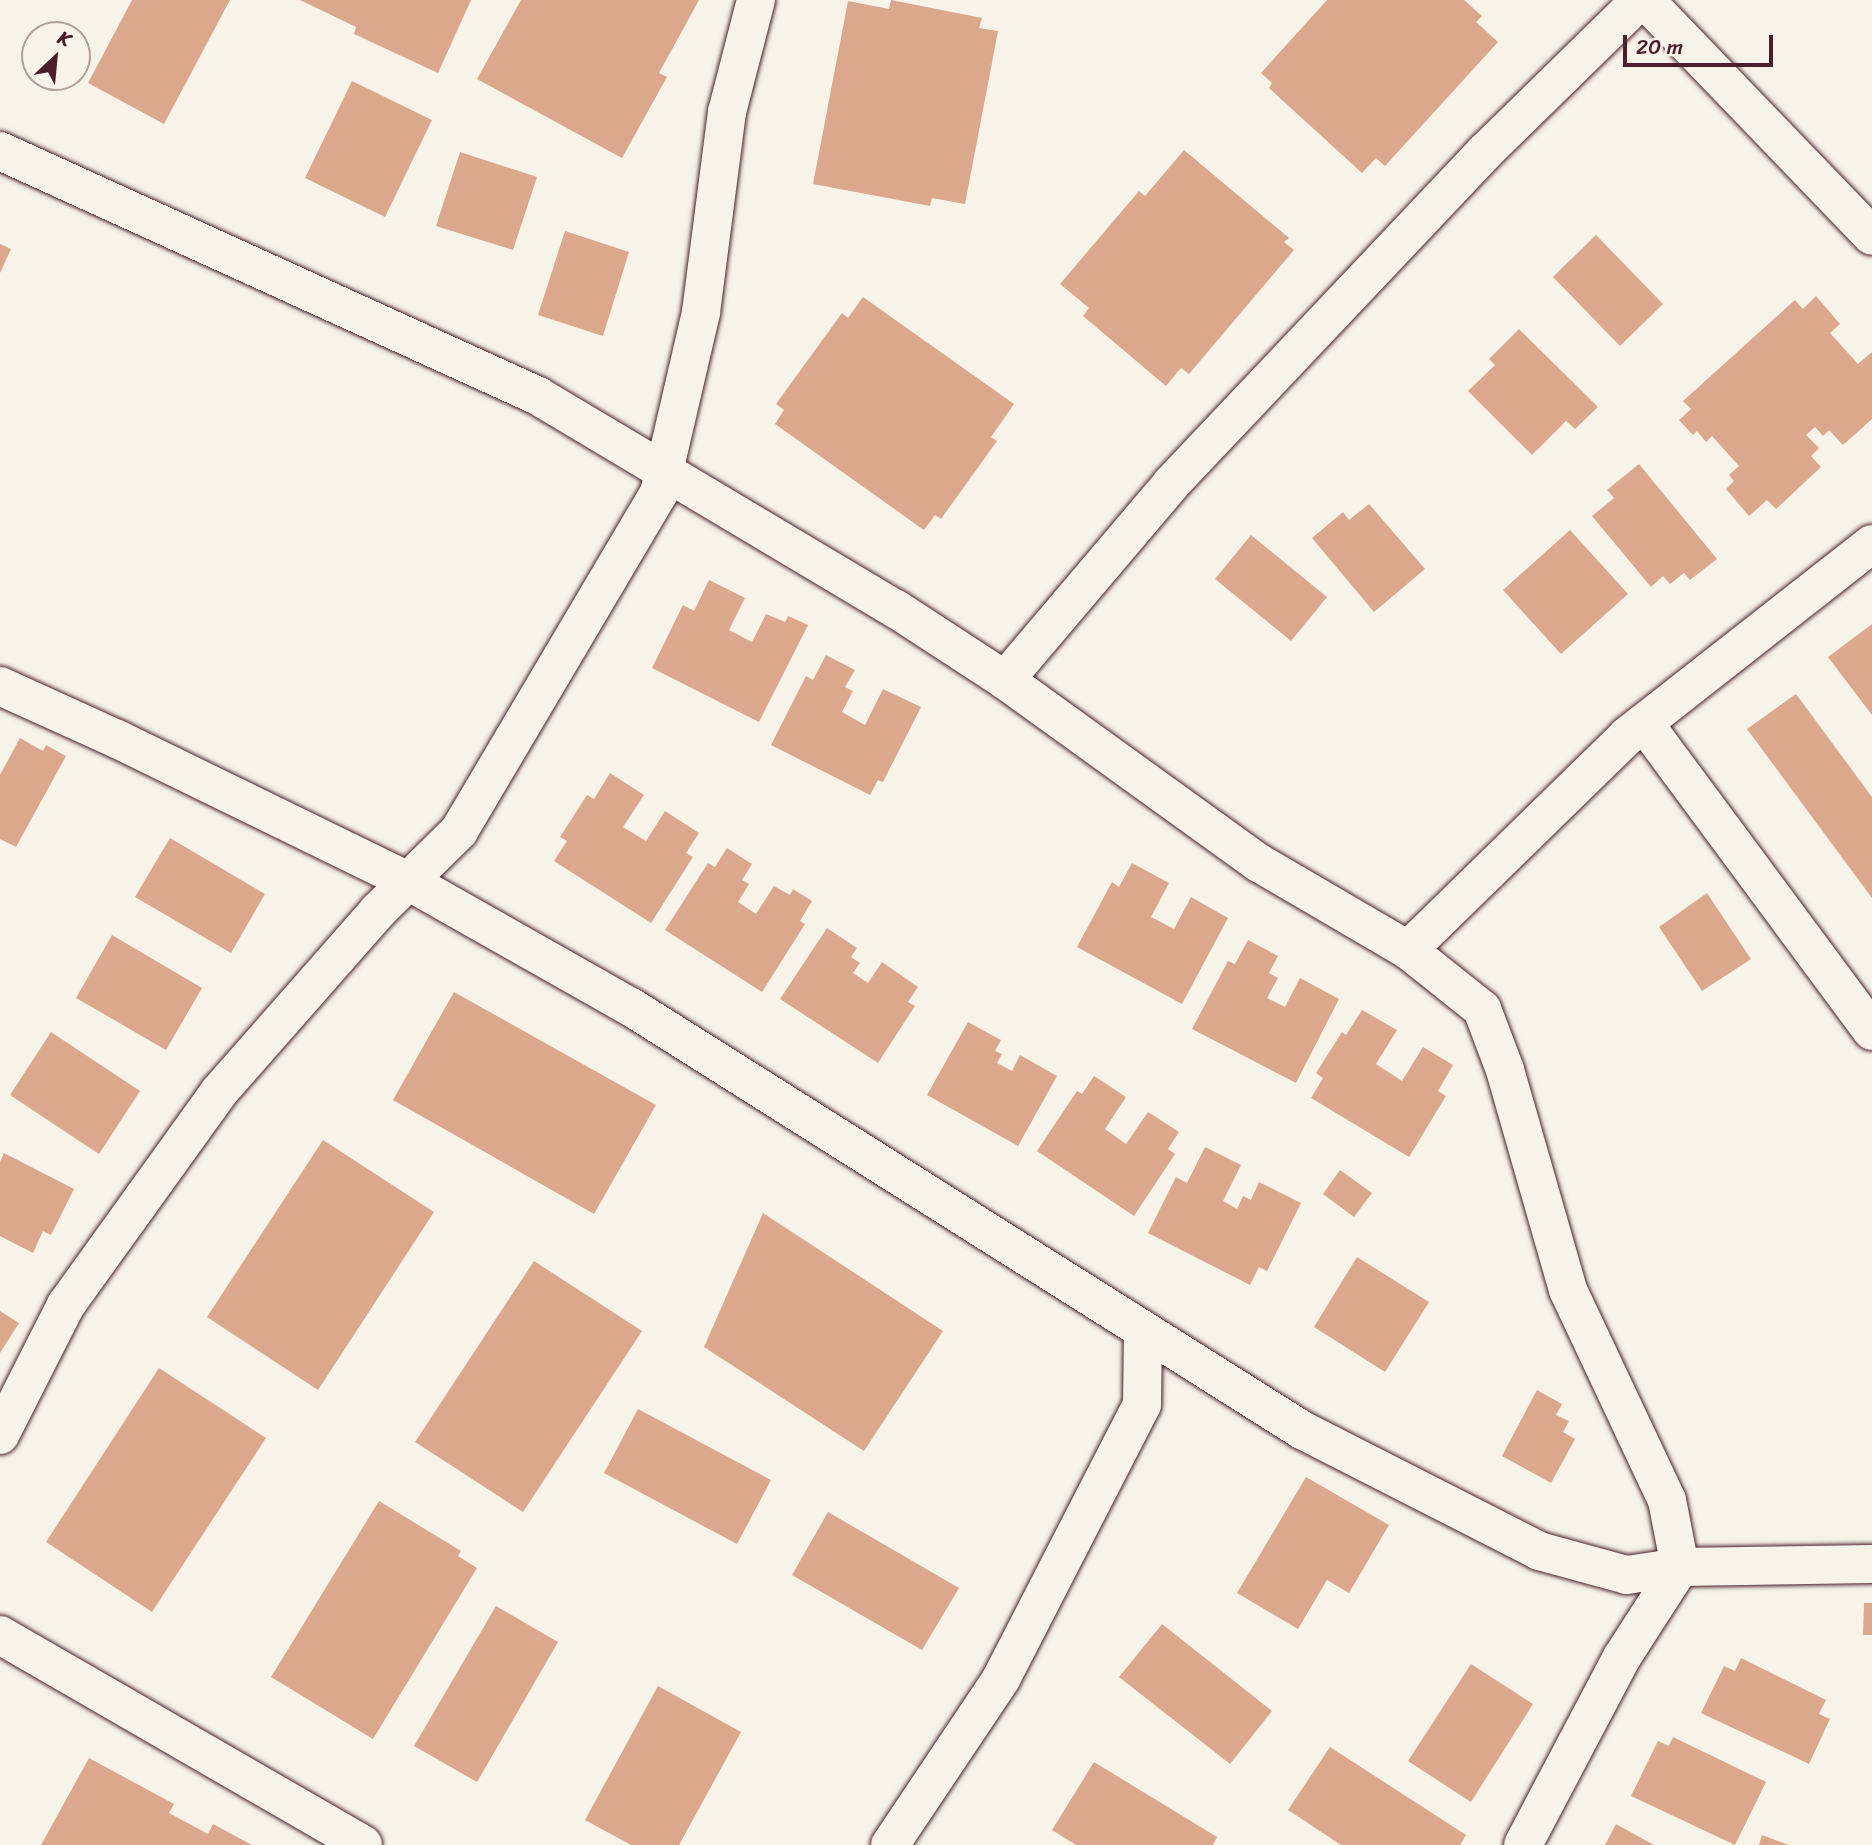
<!DOCTYPE html>
<html>
<head>
<meta charset="utf-8">
<style>
  body { margin:0 }
  #map { position:relative; width:1872px; height:1845px; overflow:hidden; background:#f7f3e8; font-family:Sriracha,sans-serif }
  div>[style] { position:absolute }
  .building>* { inset:0; background:#dba88e }
  .roads { filter:drop-shadow(0 0 2px #4a1f2b) drop-shadow(0 0 2px #4a1f2b) }
  .minor>* { height:38px; margin:-19px; padding:0 19px; transform-origin:19px; border-radius:19px; background:#f7f3e8 }
  span { translate:-50% -50%; white-space:nowrap; text-align:center; line-height:1.15; -webkit-text-stroke:6px #f7f3e8; paint-order:stroke }
  .north { position:absolute; left:21px; top:21px; width:70px; height:70px; box-sizing:border-box; background:#f7f3e8; border:2px solid #b29e9c; border-radius:50%; rotate:26deg; font-size:19px; font-weight:700; line-height:28px; text-align:center; color:#4a1f2b }
  .north::after { content:''; display:block; margin:auto; width:24px; height:32px; background:#4a1f2b; clip-path:polygon(50% 0,100% 100%,50% 72%,0 100%) }
  .scale { position:absolute; left:1623px; top:35px; width:150px; height:32px; box-sizing:border-box; border:4px solid #4a1f2b; border-top:0; padding-left:9px; font-size:21px; line-height:24px; white-space:nowrap; color:#4a1f2b; -webkit-text-stroke:5px #f7f3e8; paint-order:stroke }
</style>
</head>
<body>
<div id="map">
  <div class="building">
    <i style="clip-path:polygon(132px 0,230px 0,164px 124px,88px 83px)"></i>
    <i style="clip-path:polygon(300px 0,471px 0,438px 73px,354px 34px,356px 27px)"></i>
    <i style="clip-path:polygon(521px 0,699px 0,659px 73px,667px 77px,622px 158px,477px 79px)"></i>
    <i style="clip-path:polygon(891px 0,982px 18px,979px 28px,998px 31px,965px 204px,932px 198px,930px 206px,813px 184px,848px 1px,889px 9px)"></i>
    <i style="clip-path:polygon(1327px 0,1464px 0,1482px 16px,1476px 22px,1498px 42px,1385px 166px,1376px 158px,1362px 173px,1269px 88px,1272px 83px,1261px 73px)"></i>
    <i style="clip-path:polygon(352px 81px,432px 120px,385px 217px,305px 178px)"></i>
    <i style="clip-path:polygon(1184px 150px,1289px 238px,1284px 242px,1294px 250px,1189px 374px,1181px 368px,1166px 386px,1083px 316px,1089px 308px,1060px 284px,1139px 191px,1145px 196px)"></i>
    <i style="clip-path:polygon(460px 152px,537px 177px,513px 250px,436px 226px)"></i>
    <i style="clip-path:polygon(565px 231px,629px 252px,603px 336px,538px 315px)"></i>
    <i style="clip-path:polygon(1596px 235px,1663px 304px,1620px 346px,1553px 277px)"></i>
    <i style="clip-path:polygon(0 244px,11px 249px,0 273px)"></i>
    <i style="clip-path:polygon(1816px 296px,1840px 324px,1830px 333px,1858px 364px,1872px 352px,1872px 419px,1843px 445px,1829px 430px,1823px 436px,1815px 427px,1806px 435px,1819px 448px,1811px 456px,1821px 467px,1776px 509px,1767px 500px,1749px 516px,1726px 489px,1734px 481px,1729px 475px,1739px 466px,1712px 436px,1706px 442px,1697px 431px,1693px 435px,1679px 420px,1691px 409px,1683px 401px,1795px 300px,1803px 309px)"></i>
    <i style="clip-path:polygon(863px 297px,1014px 404px,991px 437px,997px 441px,941px 519px,935px 515px,924px 530px,775px 424px,784px 410px,776px 404px,842px 313px,848px 318px)"></i>
    <i style="clip-path:polygon(1519px 329px,1598px 407px,1575px 429px,1566px 421px,1532px 455px,1468px 391px,1495px 365px,1489px 359px)"></i>
    <i style="clip-path:polygon(1639px 464px,1717px 559px,1690px 580px,1684px 573px,1670px 584px,1663px 576px,1651px 587px,1592px 516px,1614px 498px,1607px 490px)"></i>
    <i style="clip-path:polygon(1369px 504px,1425px 569px,1374px 612px,1312px 538px,1343px 512px,1349px 520px)"></i>
    <i style="clip-path:polygon(1570px 530px,1628px 594px,1561px 654px,1503px 590px)"></i>
    <i style="clip-path:polygon(1251px 535px,1327px 597px,1291px 641px,1215px 579px)"></i>
    <i style="clip-path:polygon(709px 580px,745px 598px,729px 630px,752px 642px,766px 614px,785px 622px,788px 616px,808px 625px,759px 722px,652px 668px,683px 605px,694px 611px)"></i>
    <i style="clip-path:polygon(1872px 624px,1872px 715px,1828px 657px)"></i>
    <i style="clip-path:polygon(826px 655px,855px 670px,845px 687px,853px 691px,842px 712px,865px 725px,883px 689px,921px 707px,883px 782px,878px 780px,870px 795px,771px 745px,806px 676px,813px 680px)"></i>
    <i style="clip-path:polygon(1796px 694px,1872px 797px,1872px 898px,1747px 729px)"></i>
    <i style="clip-path:polygon(20px 738px,43px 751px,46px 745px,66px 756px,16px 847px,0 839px,0 775px)"></i>
    <i style="clip-path:polygon(610px 773px,644px 795px,623px 827px,646px 841px,665px 811px,699px 833px,686px 853px,693px 857px,651px 923px,554px 861px,567px 841px,560px 837px,587px 795px,594px 799px)"></i>
    <i style="clip-path:polygon(170px 838px,265px 894px,231px 953px,135px 897px)"></i>
    <i style="clip-path:polygon(727px 848px,752px 864px,742px 880px,749px 884px,738px 902px,756px 914px,774px 886px,790px 895px,793px 889px,812px 901px,800px 921px,805px 924px,762px 992px,665px 930px,708px 863px,715px 867px)"></i>
    <i style="clip-path:polygon(1132px 863px,1169px 883px,1151px 917px,1174px 929px,1191px 897px,1228px 918px,1182px 1004px,1077px 947px,1112px 882px,1119px 887px)"></i>
    <i style="clip-path:polygon(1707px 893px,1751px 959px,1702px 991px,1659px 927px)"></i>
    <i style="clip-path:polygon(827px 928px,857px 948px,851px 957px,860px 963px,853px 973px,868px 983px,882px 962px,918px 987px,908px 1002px,915px 1006px,878px 1063px,780px 999px)"></i>
    <i style="clip-path:polygon(112px 935px,202px 988px,166px 1050px,76px 998px)"></i>
    <i style="clip-path:polygon(1248px 940px,1278px 956px,1269px 973px,1278px 978px,1267px 998px,1285px 1007px,1300px 978px,1339px 999px,1296px 1083px,1192px 1029px,1228px 961px,1235px 964px)"></i>
    <i style="clip-path:polygon(454px 992px,656px 1105px,594px 1214px,393px 1100px)"></i>
    <i style="clip-path:polygon(1362px 1010px,1397px 1030px,1376px 1064px,1402px 1081px,1423px 1047px,1453px 1065px,1438px 1091px,1446px 1096px,1409px 1157px,1311px 1098px,1323px 1078px,1316px 1073px,1342px 1032px,1346px 1035px)"></i>
    <i style="clip-path:polygon(968px 1022px,1001px 1040px,995px 1051px,1002px 1054px,997px 1063px,1012px 1071px,1020px 1055px,1057px 1076px,1018px 1146px,927px 1095px)"></i>
    <i style="clip-path:polygon(51px 1032px,140px 1091px,99px 1154px,10px 1095px)"></i>
    <i style="clip-path:polygon(1094px 1076px,1126px 1097px,1105px 1129px,1126px 1144px,1148px 1112px,1179px 1132px,1168px 1149px,1175px 1154px,1134px 1216px,1037px 1151px,1077px 1091px,1082px 1094px)"></i>
    <i style="clip-path:polygon(323px 1140px,434px 1212px,318px 1390px,207px 1317px)"></i>
    <i style="clip-path:polygon(1205px 1147px,1241px 1165px,1223px 1201px,1237px 1209px,1243px 1196px,1251px 1200px,1259px 1182px,1301px 1203px,1267px 1271px,1259px 1267px,1250px 1285px,1148px 1233px,1176px 1177px,1187px 1183px)"></i>
    <i style="clip-path:polygon(4px 1153px,74px 1189px,51px 1235px,43px 1231px,33px 1253px,0 1236px,0 1162px)"></i>
    <i style="clip-path:polygon(1340px 1170px,1372px 1193px,1354px 1217px,1323px 1194px)"></i>
    <i style="clip-path:polygon(763px 1213px,943px 1331px,864px 1451px,704px 1347px)"></i>
    <i style="clip-path:polygon(1357px 1257px,1429px 1302px,1385px 1372px,1314px 1327px)"></i>
    <i style="clip-path:polygon(534px 1261px,642px 1331px,523px 1512px,415px 1442px)"></i>
    <i style="clip-path:polygon(0 1311px,19px 1323px,0 1353px)"></i>
    <i style="clip-path:polygon(159px 1368px,266px 1438px,152px 1612px,46px 1542px)"></i>
    <i style="clip-path:polygon(1537px 1390px,1562px 1404px,1556px 1415px,1569px 1421px,1563px 1432px,1575px 1439px,1551px 1483px,1502px 1456px)"></i>
    <i style="clip-path:polygon(638px 1409px,771px 1480px,737px 1544px,604px 1473px)"></i>
    <i style="clip-path:polygon(1306px 1477px,1389px 1525px,1349px 1593px,1327px 1580px,1298px 1629px,1237px 1593px)"></i>
    <i style="clip-path:polygon(379px 1501px,461px 1551px,458px 1556px,477px 1568px,373px 1739px,271px 1677px)"></i>
    <i style="clip-path:polygon(828px 1512px,959px 1588px,922px 1650px,792px 1575px)"></i>
    <i style="clip-path:polygon(1864px 1603px,1872px 1603px,1872px 1635px,1863px 1635px)"></i>
    <i style="clip-path:polygon(496px 1606px,558px 1642px,477px 1782px,414px 1746px)"></i>
    <i style="clip-path:polygon(1162px 1624px,1272px 1711px,1230px 1764px,1119px 1677px)"></i>
    <i style="clip-path:polygon(1741px 1658px,1826px 1700px,1819px 1714px,1830px 1719px,1809px 1764px,1701px 1713px,1724px 1666px,1735px 1671px)"></i>
    <i style="clip-path:polygon(1471px 1664px,1533px 1704px,1471px 1802px,1408px 1761px)"></i>
    <i style="clip-path:polygon(658px 1686px,741px 1732px,679px 1845px,631px 1845px,585px 1820px)"></i>
    <i style="clip-path:polygon(1673px 1737px,1766px 1782px,1735px 1845px,1631px 1796px,1658px 1741px,1669px 1746px)"></i>
    <i style="clip-path:polygon(1330px 1747px,1466px 1835px,1460px 1845px,1341px 1845px,1288px 1810px)"></i>
    <i style="clip-path:polygon(89px 1758px,174px 1804px,169px 1813px,208px 1834px,213px 1824px,252px 1845px,41px 1845px)"></i>
    <i style="clip-path:polygon(1094px 1762px,1217px 1837px,1213px 1845px,1076px 1845px,1052px 1830px)"></i>
    <i style="clip-path:polygon(1616px 1824px,1654px 1845px,1605px 1845px)"></i>
    <i style="clip-path:polygon(1762px 1835px,1789px 1845px,1759px 1845px)"></i>
  </div>
  <div class="roads">
    <div class="minor">
      <i style="left:1645px;top:0;width:327px;rotate:46.1deg"></i>
      <i style="left:0;top:151px;width:591px;rotate:24.48deg"></i>
      <i style="left:538px;top:396px;width:417px;rotate:30.8deg"></i>
      <i style="left:896px;top:609px;width:130px;rotate:33.1deg"></i>
      <i style="left:1005px;top:680px;width:313px;rotate:35.8deg"></i>
      <i style="left:1259px;top:863px;width:173px;rotate:30.3deg"></i>
      <i style="left:1408px;top:950px;width:95px;rotate:38.6deg"></i>
      <i style="left:1482px;top:1009px;width:65px;rotate:69.3deg"></i>
      <i style="left:1505px;top:1070px;width:229px;rotate:74deg"></i>
      <i style="left:1568px;top:1290px;width:232px;rotate:64.8deg"></i>
      <i style="left:1667px;top:1500px;width:68px;rotate:79deg"></i>
      <i style="left:1680px;top:1567px;width:107px;rotate:122.8deg"></i>
      <i style="left:1622px;top:1657px;width:212px;rotate:117.8deg"></i>
      <i style="left:1005px;top:680px;width:257px;rotate:-49.7deg"></i>
      <i style="left:1171px;top:484px;width:457px;rotate:-46.6deg"></i>
      <i style="left:1485px;top:152px;width:217px;rotate:-44.4deg"></i>
      <i style="left:0;top:686px;width:128px;rotate:24.4deg"></i>
      <i style="left:117px;top:739px;width:324px;rotate:26deg"></i>
      <i style="left:408px;top:881px;width:256px;rotate:29.5deg"></i>
      <i style="left:631px;top:1007px;width:793px;rotate:32.23deg"></i>
      <i style="left:1302px;top:1430px;width:266px;rotate:27deg"></i>
      <i style="left:1539px;top:1551px;width:91px;rotate:15.3deg"></i>
      <i style="left:1627px;top:1575px;width:54px;rotate:-8.6deg"></i>
      <i style="left:1680px;top:1567px;width:192px;rotate:-0.9deg"></i>
      <i style="left:1644px;top:723px;width:383px;rotate:53.5deg"></i>
      <i style="left:1408px;top:950px;width:306px;rotate:-44.3deg"></i>
      <i style="left:1627px;top:736px;width:311px;rotate:-38.1deg"></i>
      <i style="left:0;top:1435px;width:146px;rotate:-63.1deg"></i>
      <i style="left:66px;top:1305px;width:262px;rotate:-54.3deg"></i>
      <i style="left:219px;top:1092px;width:241px;rotate:-48.7deg"></i>
      <i style="left:378px;top:911px;width:114px;rotate:-44.6deg"></i>
      <i style="left:459px;top:831px;width:393px;rotate:-59.4deg"></i>
      <i style="left:659px;top:493px;width:186px;rotate:-76.9deg"></i>
      <i style="left:701px;top:312px;width:202px;rotate:-82.6deg"></i>
      <i style="left:727px;top:112px;width:116px;rotate:-75.5deg"></i>
      <i style="left:0;top:1635px;width:419px;rotate:30deg"></i>
      <i style="left:890px;top:1845px;width:200px;rotate:-56.2deg"></i>
      <i style="left:1001px;top:1679px;width:308px;rotate:-62.8deg"></i>
      <i style="left:1142px;top:1405px;width:75px;rotate:-89.2deg"></i>
    </div>
  </div>
  <div class="north">K</div>
  <div class="scale">20 m</div>
</div>
</body>
</html>
